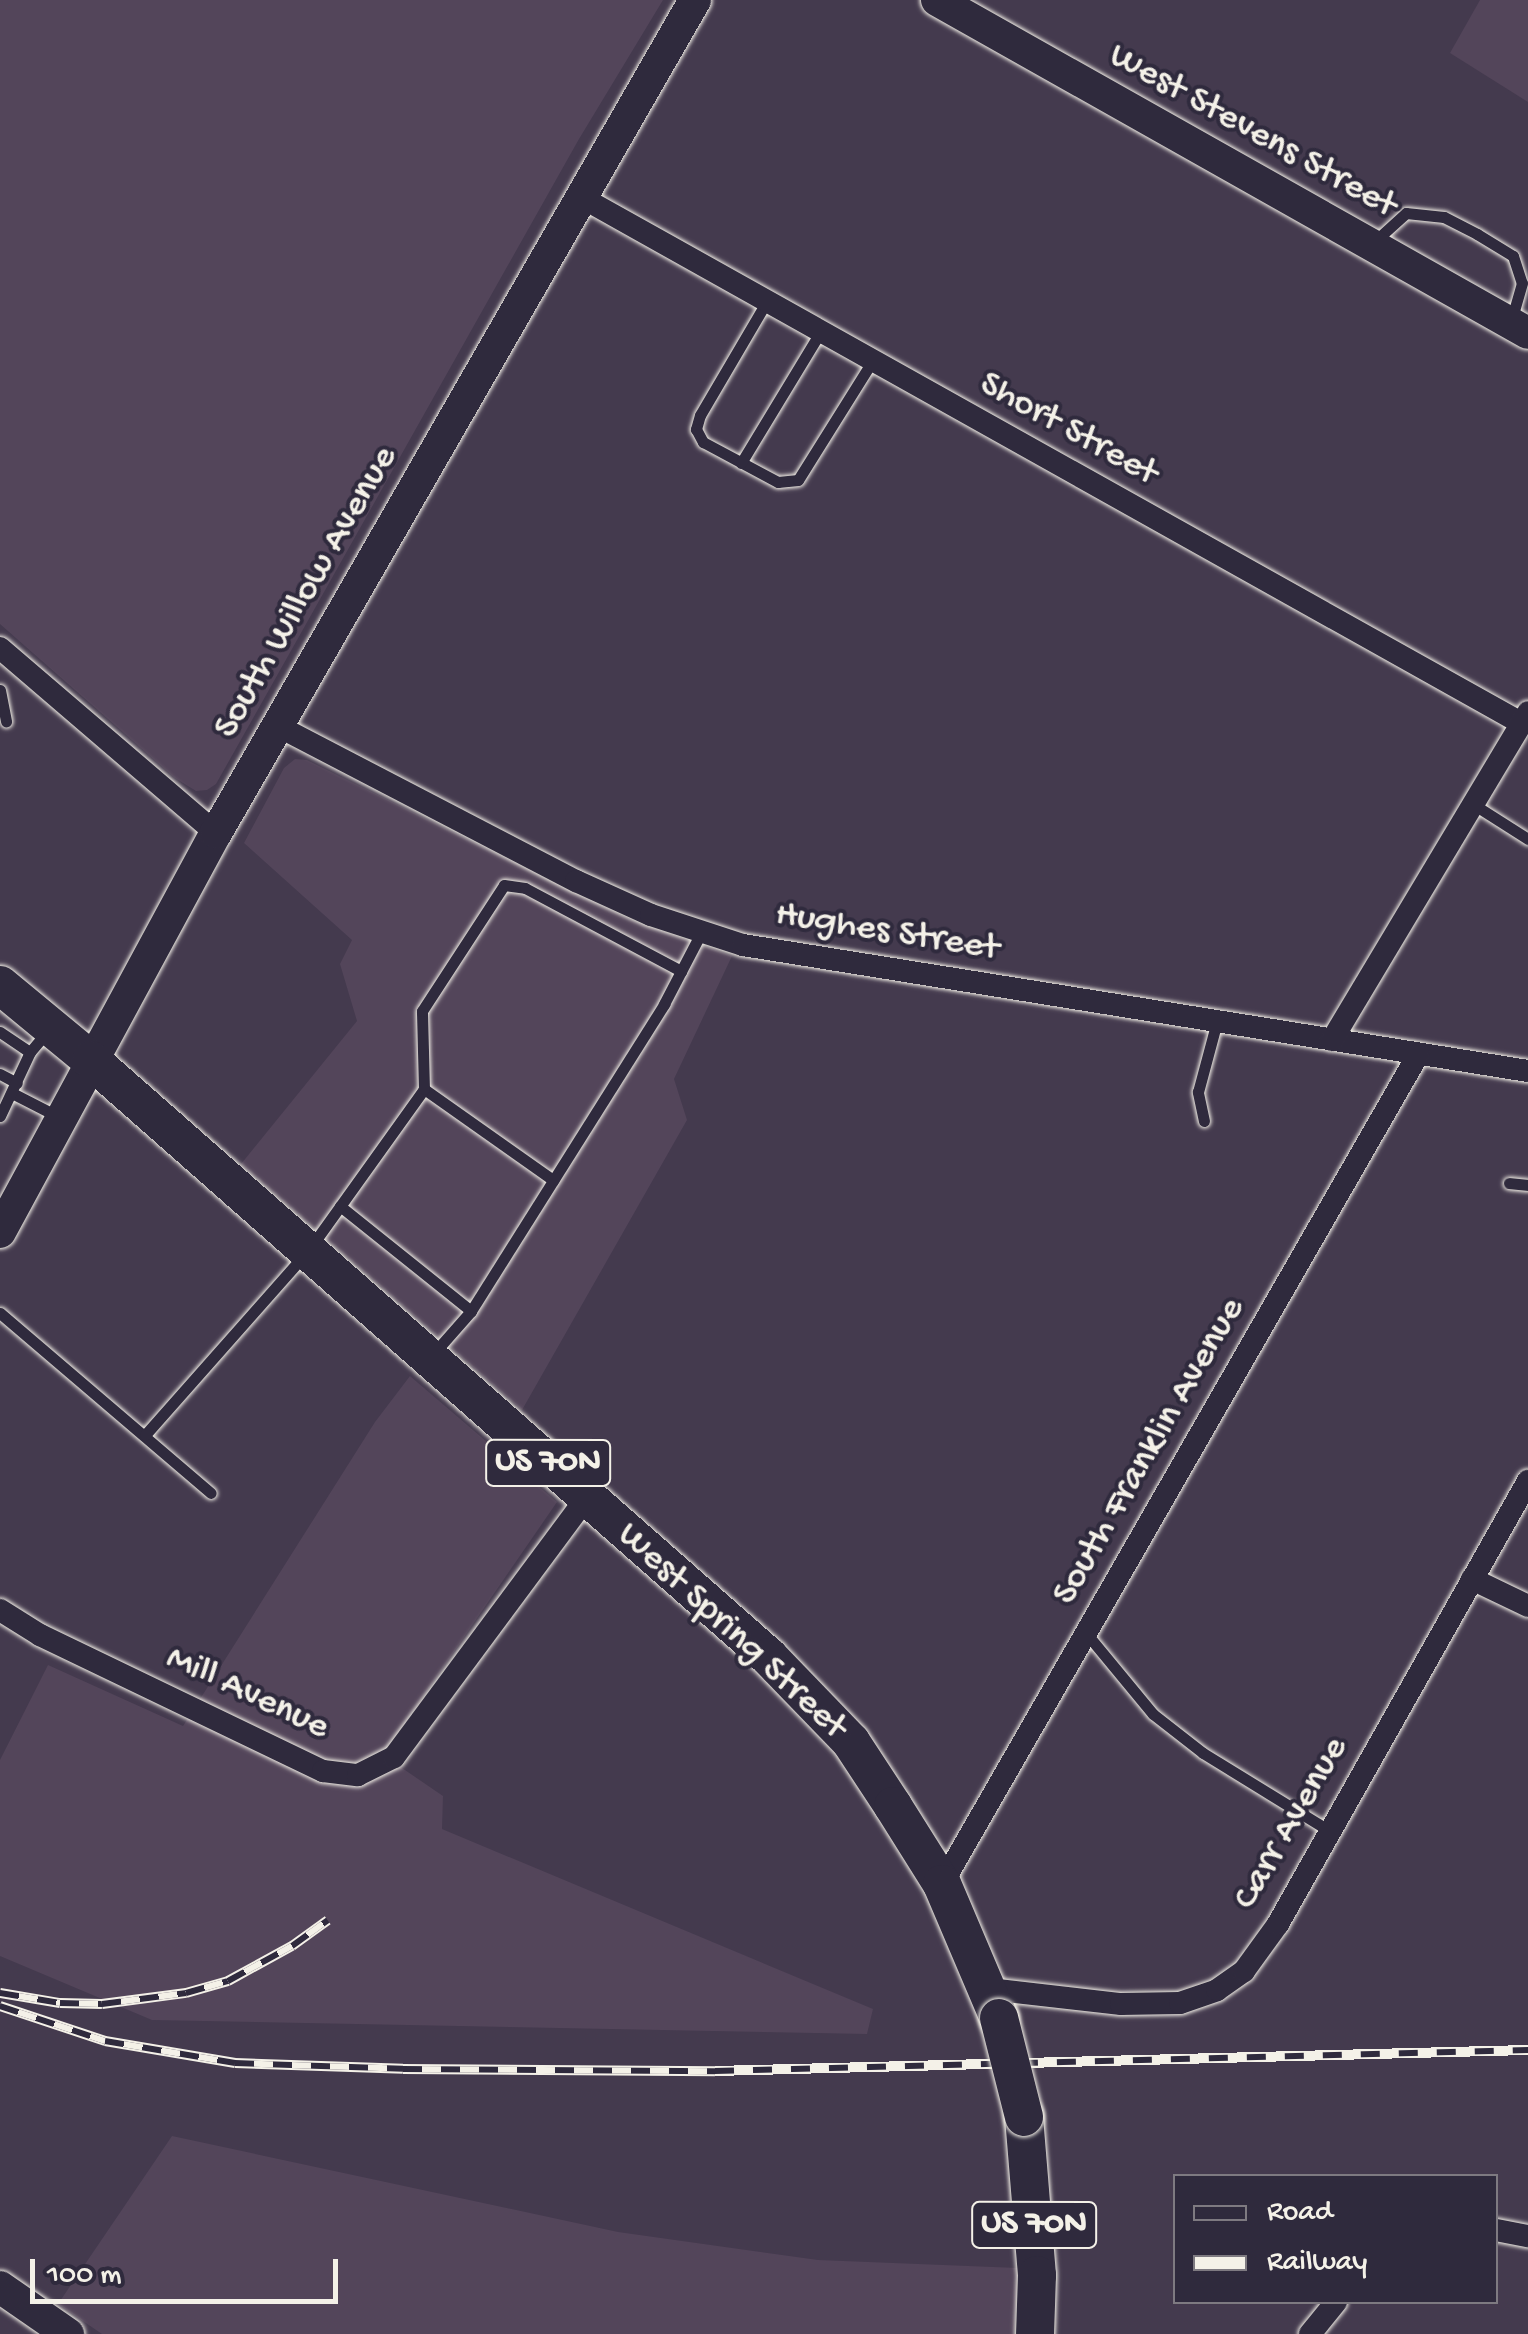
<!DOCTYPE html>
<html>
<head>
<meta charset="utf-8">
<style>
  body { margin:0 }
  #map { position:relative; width:1528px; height:2334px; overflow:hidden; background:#443a4e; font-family:"Gochi Hand",sans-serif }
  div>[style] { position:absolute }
  .built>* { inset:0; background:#53455a }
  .roads { filter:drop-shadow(0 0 2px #f4f1e8) drop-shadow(0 0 2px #f4f1e8) }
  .lane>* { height:11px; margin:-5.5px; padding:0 5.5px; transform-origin:5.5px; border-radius:5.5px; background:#2f2a3d }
  .street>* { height:22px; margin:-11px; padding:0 11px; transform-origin:11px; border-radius:11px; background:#2f2a3d }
  .secondary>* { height:32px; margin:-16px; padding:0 16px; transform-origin:16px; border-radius:16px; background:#2f2a3d }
  .primary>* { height:38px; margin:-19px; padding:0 19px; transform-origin:19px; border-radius:19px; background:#2f2a3d }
  .rail>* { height:10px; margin-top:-5px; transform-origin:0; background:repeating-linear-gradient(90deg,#2f2a3d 0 19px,#f4f1e8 0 38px); box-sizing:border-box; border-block:2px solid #f4f1e8 }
  .bridges { filter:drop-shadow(0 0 2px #f4f1e8) drop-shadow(0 0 2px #f4f1e8) }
  .primary-bridge>* { height:38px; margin:-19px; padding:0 19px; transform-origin:19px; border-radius:19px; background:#2f2a3d }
  span { translate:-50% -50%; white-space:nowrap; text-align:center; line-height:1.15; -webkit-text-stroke:8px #2f2a3d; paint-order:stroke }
  .shield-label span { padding:2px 8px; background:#2f2a3d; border:2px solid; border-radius:8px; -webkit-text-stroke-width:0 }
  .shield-label { font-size:35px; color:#f4f1e8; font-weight:700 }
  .street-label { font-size:38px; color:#f4f1e8 }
  .legend { position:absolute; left:1173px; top:2174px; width:325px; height:130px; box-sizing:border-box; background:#2f2a3d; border:2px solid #7e7a81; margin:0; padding:12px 18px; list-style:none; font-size:30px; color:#f4f1e8 }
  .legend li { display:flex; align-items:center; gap:20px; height:50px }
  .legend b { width:50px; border:2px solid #7e7a81 }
  .scale { position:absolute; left:30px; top:2259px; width:308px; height:45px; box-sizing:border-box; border:5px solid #f4f1e8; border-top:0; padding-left:12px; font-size:30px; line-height:35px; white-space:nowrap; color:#f4f1e8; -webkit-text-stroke:8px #2f2a3d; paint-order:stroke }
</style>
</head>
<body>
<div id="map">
  <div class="built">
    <i style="clip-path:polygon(0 0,663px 0,579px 139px,216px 784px,207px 790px,196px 791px,175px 778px,0 624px)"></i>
    <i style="clip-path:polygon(1480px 0,1528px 0,1528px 102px,1450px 53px)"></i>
    <i style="clip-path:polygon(295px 759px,307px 760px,629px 919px,732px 956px,674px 1079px,687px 1120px,522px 1410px,241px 1164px,357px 1021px,340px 964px,352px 940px,244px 843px,284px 768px)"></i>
    <i style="clip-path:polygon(410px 1376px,557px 1502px,383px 1755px,443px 1796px,442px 1829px,873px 2009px,867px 2034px,152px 2020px,0 1956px,0 1760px,48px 1665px,183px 1726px,375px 1422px)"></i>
    <i style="clip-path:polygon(172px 2136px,618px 2232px,818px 2260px,1019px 2268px,1014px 2334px,102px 2334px,58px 2304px)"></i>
  </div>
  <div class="roads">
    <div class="lane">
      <i style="left:1374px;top:242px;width:43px;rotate:-42.2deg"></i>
      <i style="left:1406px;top:213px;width:38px;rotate:6deg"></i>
      <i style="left:1444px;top:217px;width:37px;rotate:27deg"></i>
      <i style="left:1477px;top:234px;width:42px;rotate:31.4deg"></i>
      <i style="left:1513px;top:256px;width:28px;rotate:72deg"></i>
      <i style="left:1522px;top:283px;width:37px;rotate:106deg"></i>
      <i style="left:767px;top:301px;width:132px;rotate:120.4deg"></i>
      <i style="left:700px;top:415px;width:15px;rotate:106deg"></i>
      <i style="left:696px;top:429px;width:15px;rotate:62deg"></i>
      <i style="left:703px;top:442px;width:85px;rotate:28.1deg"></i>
      <i style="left:778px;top:482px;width:20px;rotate:-6deg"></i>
      <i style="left:798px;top:480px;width:142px;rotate:-58deg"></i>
      <i style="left:741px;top:463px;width:154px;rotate:-58.8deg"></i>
      <i style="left:0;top:690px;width:32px;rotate:79deg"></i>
      <i style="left:1473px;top:804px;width:65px;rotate:32.5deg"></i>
      <i style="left:0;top:1032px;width:36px;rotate:34deg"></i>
      <i style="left:0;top:1074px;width:19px;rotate:28deg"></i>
      <i style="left:424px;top:1089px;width:158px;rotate:35.2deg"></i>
      <i style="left:12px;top:1093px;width:51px;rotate:27.1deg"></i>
      <i style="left:0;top:1116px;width:71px;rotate:-64.9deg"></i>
      <i style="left:30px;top:1052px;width:25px;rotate:-50deg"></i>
      <i style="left:1204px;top:1121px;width:30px;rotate:-102deg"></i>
      <i style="left:1198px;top:1092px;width:73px;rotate:-75deg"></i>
      <i style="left:1509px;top:1183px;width:19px;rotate:6deg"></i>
      <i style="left:340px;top:1206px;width:168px;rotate:38.7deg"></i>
      <i style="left:0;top:1313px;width:277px;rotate:40.5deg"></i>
      <i style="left:434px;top:1353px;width:56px;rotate:-48.6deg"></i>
      <i style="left:471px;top:1311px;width:363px;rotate:-57.8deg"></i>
      <i style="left:664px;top:1004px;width:82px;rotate:-62.5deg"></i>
      <i style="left:145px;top:1435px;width:246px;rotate:-48.5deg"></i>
      <i style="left:308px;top:1251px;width:199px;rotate:-54.4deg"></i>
      <i style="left:424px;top:1089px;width:78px;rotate:-91.5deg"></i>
      <i style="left:422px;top:1011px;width:150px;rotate:-56.9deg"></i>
      <i style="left:504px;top:885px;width:21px;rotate:8deg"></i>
      <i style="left:525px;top:888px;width:177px;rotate:28deg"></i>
      <i style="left:1086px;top:1633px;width:105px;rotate:50.4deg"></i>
      <i style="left:1153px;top:1714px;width:63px;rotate:38deg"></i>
      <i style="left:1203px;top:1753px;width:149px;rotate:31.6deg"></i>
    </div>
    <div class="street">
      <i style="left:581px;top:197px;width:1077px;rotate:29.23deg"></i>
      <i style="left:0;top:648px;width:284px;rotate:40.6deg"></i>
      <i style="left:278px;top:726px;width:336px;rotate:27.5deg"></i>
      <i style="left:576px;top:881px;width:82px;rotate:24.4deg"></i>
      <i style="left:651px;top:915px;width:97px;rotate:18.1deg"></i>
      <i style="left:743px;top:945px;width:795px;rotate:9.12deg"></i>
      <i style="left:1332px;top:1040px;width:382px;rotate:-59.1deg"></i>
      <i style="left:1472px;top:1579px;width:62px;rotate:25.7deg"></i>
      <i style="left:0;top:1610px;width:47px;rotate:32deg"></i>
      <i style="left:40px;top:1635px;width:314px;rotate:25.7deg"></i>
      <i style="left:323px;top:1771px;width:35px;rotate:7deg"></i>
      <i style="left:358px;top:1775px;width:40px;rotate:-26.6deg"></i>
      <i style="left:394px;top:1757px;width:324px;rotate:-53.4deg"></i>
      <i style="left:942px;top:1884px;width:956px;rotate:-60.14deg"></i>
      <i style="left:989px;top:1989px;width:133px;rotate:6.5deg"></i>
      <i style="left:1121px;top:2004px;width:59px;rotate:-1deg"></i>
      <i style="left:1180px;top:2003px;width:39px;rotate:-19deg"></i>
      <i style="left:1217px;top:1990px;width:33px;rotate:-35deg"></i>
      <i style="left:1244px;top:1971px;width:58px;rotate:-54.1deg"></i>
      <i style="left:1278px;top:1924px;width:509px;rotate:-60.56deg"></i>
      <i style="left:1496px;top:2230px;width:33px;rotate:11deg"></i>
      <i style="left:1310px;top:2334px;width:41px;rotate:-50.9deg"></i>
    </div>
    <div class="secondary">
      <i style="left:937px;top:0;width:678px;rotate:29.4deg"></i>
      <i style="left:0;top:1232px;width:454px;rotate:-61.6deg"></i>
      <i style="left:216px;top:833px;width:961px;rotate:-60.1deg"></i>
      <i style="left:0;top:2287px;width:83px;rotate:34.7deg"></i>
    </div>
    <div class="primary">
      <i style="left:0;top:985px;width:118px;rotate:39.5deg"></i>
      <i style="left:91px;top:1060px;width:903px;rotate:41.36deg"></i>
      <i style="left:769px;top:1657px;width:118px;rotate:46deg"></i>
      <i style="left:851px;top:1742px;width:77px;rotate:56.7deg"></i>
      <i style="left:893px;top:1806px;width:92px;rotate:57.9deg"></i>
      <i style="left:942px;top:1884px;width:146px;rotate:67deg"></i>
      <i style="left:1024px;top:2117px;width:159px;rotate:85.3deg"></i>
      <i style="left:1037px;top:2275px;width:59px;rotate:91.9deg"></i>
    </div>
  </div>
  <div class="rail">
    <i style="left:0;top:1993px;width:61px;rotate:9.5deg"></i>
    <i style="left:60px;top:2003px;width:42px;rotate:1.4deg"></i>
    <i style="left:102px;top:2004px;width:85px;rotate:-7.5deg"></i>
    <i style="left:186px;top:1993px;width:44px;rotate:-15.9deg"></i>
    <i style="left:228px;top:1981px;width:73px;rotate:-28.7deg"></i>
    <i style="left:292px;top:1946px;width:44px;rotate:-35.8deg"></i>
    <i style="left:0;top:2006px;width:111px;rotate:18.4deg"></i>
    <i style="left:105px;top:2041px;width:132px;rotate:9.6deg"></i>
    <i style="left:235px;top:2063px;width:168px;rotate:2deg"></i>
    <i style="left:403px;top:2069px;width:312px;rotate:0.4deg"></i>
    <i style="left:715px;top:2071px;width:813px;rotate:-1.48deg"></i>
  </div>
  <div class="bridges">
    <div class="primary-bridge">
      <i style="left:999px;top:2018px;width:102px;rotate:75.8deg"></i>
    </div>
  </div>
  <div class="shield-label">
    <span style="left:548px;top:1463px">US 70N</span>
    <span style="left:1034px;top:2225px">US 70N</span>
  </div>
  <div class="street-label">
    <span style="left:1252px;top:132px;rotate:29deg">West Stevens Street</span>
    <span style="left:1068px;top:430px;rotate:29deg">Short Street</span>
    <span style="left:307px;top:593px;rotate:-60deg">South Willow Avenue</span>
    <span style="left:887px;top:933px;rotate:9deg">Hughes Street</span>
    <span style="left:1150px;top:1452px;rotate:-60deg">South Franklin Avenue</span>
    <span style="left:731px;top:1632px;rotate:43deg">West Spring Street</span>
    <span style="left:247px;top:1694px;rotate:25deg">Mill Avenue</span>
    <span style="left:1292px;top:1824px;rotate:-60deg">Carr Avenue</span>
  </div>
  <ul class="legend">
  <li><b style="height:12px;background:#2f2a3d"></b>Road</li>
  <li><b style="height:12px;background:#f4f1e8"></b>Railway</li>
  </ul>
  <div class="scale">100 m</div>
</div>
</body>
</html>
